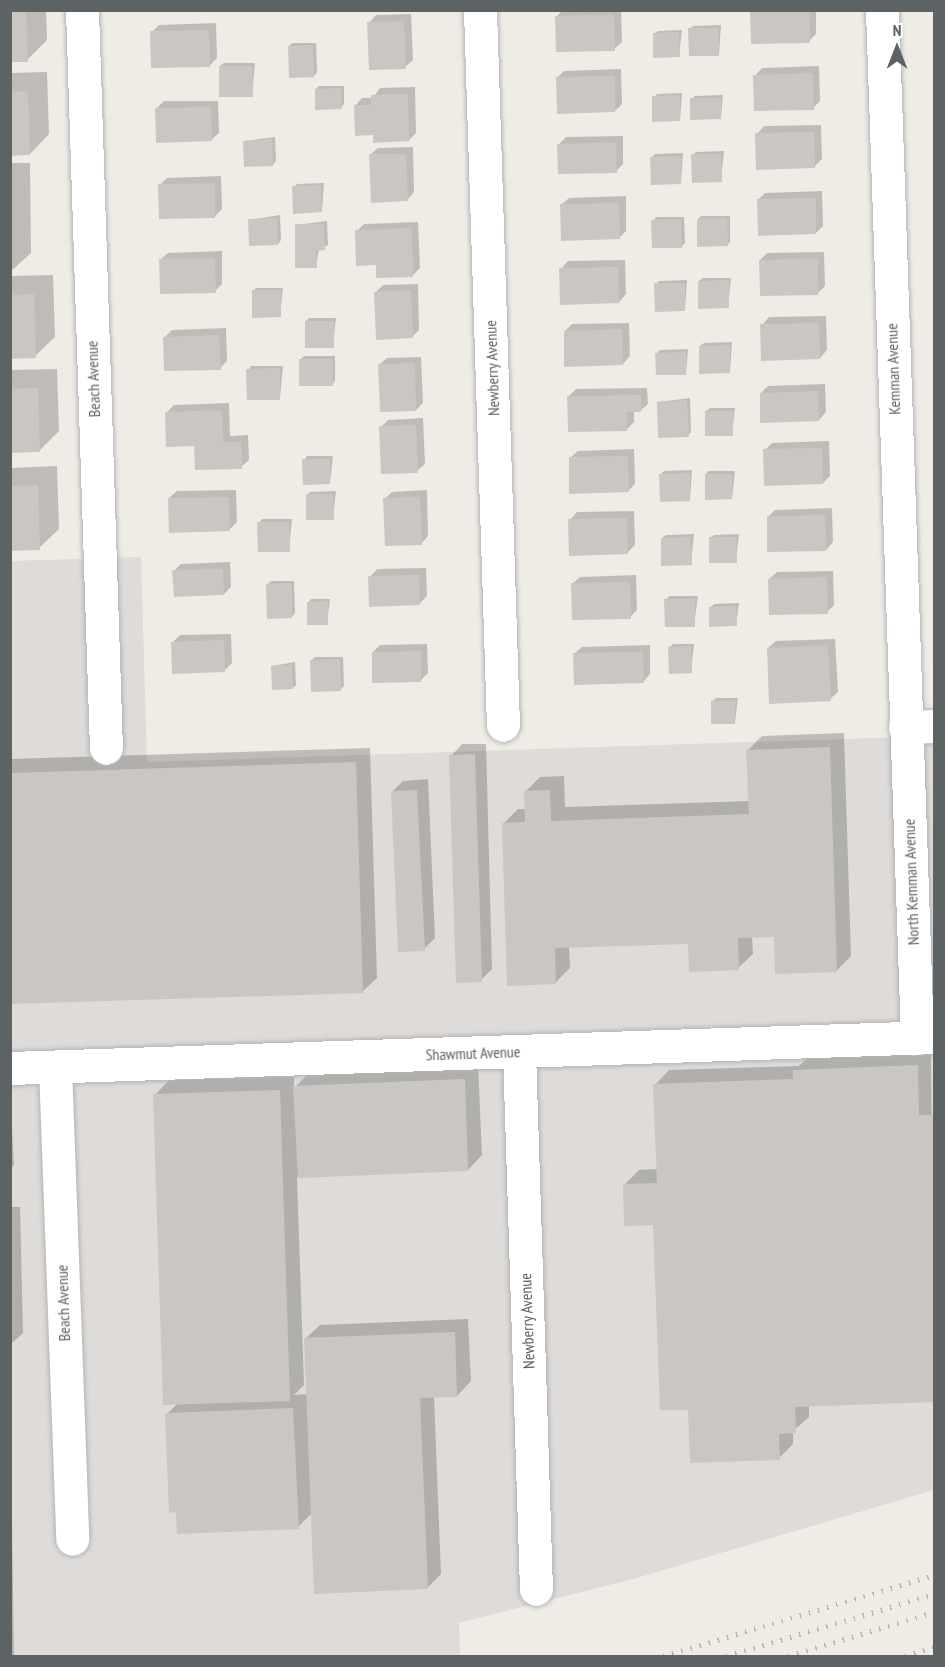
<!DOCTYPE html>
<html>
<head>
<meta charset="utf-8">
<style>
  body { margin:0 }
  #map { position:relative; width:945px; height:1667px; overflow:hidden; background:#efece6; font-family:"PT Sans Narrow",sans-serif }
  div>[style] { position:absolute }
  .industrial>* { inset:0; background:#dedbd8 }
  .shadow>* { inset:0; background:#0003 }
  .building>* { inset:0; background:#cac7c2 }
  .roads { filter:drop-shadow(0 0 2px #b1b4b7) drop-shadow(0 0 2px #b1b4b7) }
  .minor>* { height:33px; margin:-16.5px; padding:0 16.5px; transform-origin:16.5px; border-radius:16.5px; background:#fff }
  .rail>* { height:4.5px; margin-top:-2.25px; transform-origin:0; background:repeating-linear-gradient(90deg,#b4b5b5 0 1.5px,transparent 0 9.5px) }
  span { translate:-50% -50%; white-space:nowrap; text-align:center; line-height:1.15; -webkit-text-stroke:6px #fff; paint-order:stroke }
  .street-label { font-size:16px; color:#5d6265 }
  .frame { position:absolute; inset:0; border:12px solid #5d6265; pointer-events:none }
  .north { position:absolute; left:867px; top:18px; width:60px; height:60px; -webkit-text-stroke:4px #fff; paint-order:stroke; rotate:0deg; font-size:16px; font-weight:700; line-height:24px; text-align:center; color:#5d6265 }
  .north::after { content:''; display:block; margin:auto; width:21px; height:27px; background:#5d6265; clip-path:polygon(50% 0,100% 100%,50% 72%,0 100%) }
</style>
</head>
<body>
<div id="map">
  <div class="industrial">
    <i style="clip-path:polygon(141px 557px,147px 762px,934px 736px,934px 1490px,633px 1579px,459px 1623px,460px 1656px,11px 1656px,10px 561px)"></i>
  </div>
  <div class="shadow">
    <i style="clip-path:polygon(10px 10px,46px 10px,47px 40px,27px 60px)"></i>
    <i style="clip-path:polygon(563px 10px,621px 10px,622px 42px,614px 49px,557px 16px)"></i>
    <i style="clip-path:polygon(752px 10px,816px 10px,816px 34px,809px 41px)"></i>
    <i style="clip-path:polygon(411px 14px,413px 60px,405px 67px,369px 23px,376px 15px)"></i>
    <i style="clip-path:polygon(216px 23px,217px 58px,210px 65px,152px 32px,159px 25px)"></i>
    <i style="clip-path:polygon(721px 25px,719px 54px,690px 29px,693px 26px)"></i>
    <i style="clip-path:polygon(682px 30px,679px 55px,654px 34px,658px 31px)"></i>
    <i style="clip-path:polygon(292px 43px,316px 43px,317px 72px,314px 76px,289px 46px)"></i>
    <i style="clip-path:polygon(224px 63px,255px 63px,252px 95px,220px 66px)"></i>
    <i style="clip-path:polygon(819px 66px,820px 101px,813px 108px,755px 76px,762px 68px)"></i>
    <i style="clip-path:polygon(621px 69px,622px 104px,615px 111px,557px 78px,564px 71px)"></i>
    <i style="clip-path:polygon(47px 72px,49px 134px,30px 154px,10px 155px,10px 73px)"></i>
    <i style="clip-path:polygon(319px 86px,344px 86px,344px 104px,341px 108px,316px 89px)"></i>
    <i style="clip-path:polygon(415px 87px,416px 133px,409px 140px,375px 134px,355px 106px,362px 98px,373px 98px,380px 88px)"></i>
    <i style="clip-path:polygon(682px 93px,680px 120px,654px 97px,657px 94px)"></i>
    <i style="clip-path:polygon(723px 95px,721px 118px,691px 99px,695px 96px)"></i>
    <i style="clip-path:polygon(164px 101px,218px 101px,219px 133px,211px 140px,156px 109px)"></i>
    <i style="clip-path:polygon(821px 125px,822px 159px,814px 167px,757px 134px,764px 126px)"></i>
    <i style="clip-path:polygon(623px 136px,623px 164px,616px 171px,559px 144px,566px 137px)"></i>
    <i style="clip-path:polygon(275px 137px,276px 161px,273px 165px,245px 141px)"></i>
    <i style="clip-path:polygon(413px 147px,414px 192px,407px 200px,370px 155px,378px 148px)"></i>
    <i style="clip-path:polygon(724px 151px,721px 181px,692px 155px,696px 152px)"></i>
    <i style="clip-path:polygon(683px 153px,681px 183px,652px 157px,655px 154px)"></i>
    <i style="clip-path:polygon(10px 163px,30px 163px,31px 253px,10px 272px)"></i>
    <i style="clip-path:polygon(221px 176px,222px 209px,215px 216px,160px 185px,167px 178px)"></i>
    <i style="clip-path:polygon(324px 183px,322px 211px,294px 187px,297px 184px)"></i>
    <i style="clip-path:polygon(822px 191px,823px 226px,816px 233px,758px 200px,765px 193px)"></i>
    <i style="clip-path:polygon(626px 196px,626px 231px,619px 238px,561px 205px,569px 198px)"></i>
    <i style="clip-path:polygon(280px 215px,281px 240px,278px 244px,249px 220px)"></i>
    <i style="clip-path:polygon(701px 216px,730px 216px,730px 242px,727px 245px,698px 219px)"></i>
    <i style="clip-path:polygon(656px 217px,684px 217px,685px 243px,682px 246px,653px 221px)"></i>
    <i style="clip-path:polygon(327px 221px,328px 245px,319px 249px,316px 266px,296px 225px)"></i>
    <i style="clip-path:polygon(418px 222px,420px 268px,413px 275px,357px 231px,364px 224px)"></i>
    <i style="clip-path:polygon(222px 251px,222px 284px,215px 291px,160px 260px,168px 253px)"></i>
    <i style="clip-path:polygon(824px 252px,825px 286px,818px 293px,760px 260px,767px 253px)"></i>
    <i style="clip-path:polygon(625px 260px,626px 294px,619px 302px,561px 269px,568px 261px)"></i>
    <i style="clip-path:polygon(53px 275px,55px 337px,35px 356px,10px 357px,10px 276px)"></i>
    <i style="clip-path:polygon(703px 278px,731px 278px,728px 307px,699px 281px)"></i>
    <i style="clip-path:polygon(687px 280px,685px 310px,656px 284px,659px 281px)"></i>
    <i style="clip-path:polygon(418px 284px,419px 330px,412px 337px,376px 292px,383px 285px)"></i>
    <i style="clip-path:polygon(256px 288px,283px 288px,280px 316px,253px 291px)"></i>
    <i style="clip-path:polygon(826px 316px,827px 350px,820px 358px,762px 325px,769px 317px)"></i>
    <i style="clip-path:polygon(309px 318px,336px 318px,333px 346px,306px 321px)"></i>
    <i style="clip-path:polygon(629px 323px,630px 356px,623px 364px,565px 331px,572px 324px)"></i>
    <i style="clip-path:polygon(226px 328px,227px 361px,220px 368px,165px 337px,172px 330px)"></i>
    <i style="clip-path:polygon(732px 342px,730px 372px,700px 346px,704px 343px)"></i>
    <i style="clip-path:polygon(688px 349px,686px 373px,657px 353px,660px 350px)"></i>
    <i style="clip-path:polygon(304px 356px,335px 356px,335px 381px,332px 385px,301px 359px)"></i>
    <i style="clip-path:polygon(421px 357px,423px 403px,416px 410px,379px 365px,387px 358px)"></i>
    <i style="clip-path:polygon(251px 366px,283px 366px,280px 398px,248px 370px)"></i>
    <i style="clip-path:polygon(57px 369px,59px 431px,39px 451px,10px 452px,10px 370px)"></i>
    <i style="clip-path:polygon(825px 384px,826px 412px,819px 420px,761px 393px,768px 386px)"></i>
    <i style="clip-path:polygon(647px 388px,648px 404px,640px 411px,634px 411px,634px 422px,627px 429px,569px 396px,576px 389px)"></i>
    <i style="clip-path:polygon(690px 398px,691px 432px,688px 435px,658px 402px)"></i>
    <i style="clip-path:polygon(229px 403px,230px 436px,248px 435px,249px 460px,241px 467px,196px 445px,166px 413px,174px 405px)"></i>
    <i style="clip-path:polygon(710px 408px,735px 408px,732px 434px,706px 411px)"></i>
    <i style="clip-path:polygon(423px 418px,425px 464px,417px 471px,381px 427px,388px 420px)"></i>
    <i style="clip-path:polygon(829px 441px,830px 476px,823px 483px,765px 450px,772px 443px)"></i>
    <i style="clip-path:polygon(634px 449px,635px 484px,628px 491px,570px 458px,578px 451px)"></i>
    <i style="clip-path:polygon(307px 456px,333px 456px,330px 483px,304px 460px)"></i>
    <i style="clip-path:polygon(57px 466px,59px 529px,39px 548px,10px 549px,10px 468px)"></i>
    <i style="clip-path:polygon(692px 470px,690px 500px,661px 474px,664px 471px)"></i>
    <i style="clip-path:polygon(709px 471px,735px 471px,732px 498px,706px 474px)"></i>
    <i style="clip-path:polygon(236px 490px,237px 522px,229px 530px,169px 498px,177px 491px)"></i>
    <i style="clip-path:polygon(427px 490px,428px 536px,421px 544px,385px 499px,392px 492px)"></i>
    <i style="clip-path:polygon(336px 491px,333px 518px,307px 495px,310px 492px)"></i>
    <i style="clip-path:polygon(832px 508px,833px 542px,826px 550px,768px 517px,775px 510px)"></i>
    <i style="clip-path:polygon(634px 511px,635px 545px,627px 553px,570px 520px,577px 512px)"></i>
    <i style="clip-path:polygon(262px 519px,292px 519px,289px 550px,259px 523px)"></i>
    <i style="clip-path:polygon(694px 534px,691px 563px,662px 538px,666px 535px)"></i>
    <i style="clip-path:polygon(739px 534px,736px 561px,710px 538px,714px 535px)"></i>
    <i style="clip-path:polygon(230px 562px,231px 587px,224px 594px,174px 571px,181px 564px)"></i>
    <i style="clip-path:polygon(426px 568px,427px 596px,419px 604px,370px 577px,377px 569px)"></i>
    <i style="clip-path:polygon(833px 571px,834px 605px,827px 612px,769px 579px,777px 572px)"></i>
    <i style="clip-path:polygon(636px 575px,637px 610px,630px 617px,572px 584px,580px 577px)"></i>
    <i style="clip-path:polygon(271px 581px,294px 581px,295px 613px,292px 617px,268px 584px)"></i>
    <i style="clip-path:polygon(669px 596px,698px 596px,694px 625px,666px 600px)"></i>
    <i style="clip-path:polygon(311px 599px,330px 599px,327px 624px,308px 603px)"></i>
    <i style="clip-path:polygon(739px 603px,736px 625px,710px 608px,714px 604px)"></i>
    <i style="clip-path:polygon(231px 634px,232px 663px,224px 671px,173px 642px,180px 635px)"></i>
    <i style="clip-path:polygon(835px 639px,838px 692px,830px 699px,768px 648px,776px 641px)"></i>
    <i style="clip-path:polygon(427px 644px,428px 673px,421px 680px,373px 652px,380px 645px)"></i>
    <i style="clip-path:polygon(673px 644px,694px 644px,691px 672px,670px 647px)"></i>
    <i style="clip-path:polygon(650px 645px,650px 674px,643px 682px,574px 654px,582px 647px)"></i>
    <i style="clip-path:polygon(315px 657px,343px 657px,344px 686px,340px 690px,311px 661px)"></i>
    <i style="clip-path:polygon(295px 662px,296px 685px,293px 688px,272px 666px)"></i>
    <i style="clip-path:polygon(716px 698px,738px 698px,735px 722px,713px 701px)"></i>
    <i style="clip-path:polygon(844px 733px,851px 956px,837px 970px,775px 936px,752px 936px,753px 954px,738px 968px,689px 942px,569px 946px,570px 968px,555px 983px,504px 823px,518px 809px,526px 809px,526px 791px,540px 777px,564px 776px,565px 807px,750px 801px,748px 750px,762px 736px)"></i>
    <i style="clip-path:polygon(462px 744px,486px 744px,492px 969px,481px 980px,451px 756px)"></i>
    <i style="clip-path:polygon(370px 748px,377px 978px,362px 992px,10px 1003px,10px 759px)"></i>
    <i style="clip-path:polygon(428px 779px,435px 938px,424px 949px,392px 792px,403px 781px)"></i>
    <i style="clip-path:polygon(931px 1051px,934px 1401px,809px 1405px,809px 1417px,793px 1431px,793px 1444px,779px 1458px,689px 1408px,655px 1224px,624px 1185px,639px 1170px,658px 1169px,655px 1085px,669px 1070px,799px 1066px,809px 1056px)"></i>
    <i style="clip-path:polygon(478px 1065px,482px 1155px,468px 1170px,297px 1177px,304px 1385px,294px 1395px,308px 1394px,305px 1339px,320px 1325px,468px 1319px,471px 1381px,457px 1396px,434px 1396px,441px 1574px,427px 1588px,312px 1513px,298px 1527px,167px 1414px,178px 1403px,155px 1095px,169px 1080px,294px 1076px,294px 1088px,309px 1073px)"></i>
    <i style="clip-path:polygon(10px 1091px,14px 1165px,10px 1169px)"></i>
    <i style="clip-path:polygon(10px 1207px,20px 1207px,23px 1333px,10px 1345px)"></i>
    <i style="clip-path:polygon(10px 1521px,12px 1521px,14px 1656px,10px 1656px)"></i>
  </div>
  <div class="building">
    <i style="clip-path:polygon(10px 10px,26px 10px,28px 62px,10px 62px)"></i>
    <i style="clip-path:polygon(750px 10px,809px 10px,810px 43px,751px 44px)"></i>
    <i style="clip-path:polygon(614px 14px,615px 51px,556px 52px,555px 16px)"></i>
    <i style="clip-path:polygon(404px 21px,406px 69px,369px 70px,367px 22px)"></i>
    <i style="clip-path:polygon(688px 28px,718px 28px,719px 56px,689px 56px)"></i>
    <i style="clip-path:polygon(209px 30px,210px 67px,151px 68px,150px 31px)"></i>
    <i style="clip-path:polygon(679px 32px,680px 57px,653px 58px,653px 33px)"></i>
    <i style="clip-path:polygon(313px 45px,314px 77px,289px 78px,288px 46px)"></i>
    <i style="clip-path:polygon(219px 66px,252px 66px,253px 97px,219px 97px)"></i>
    <i style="clip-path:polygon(813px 73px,814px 110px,754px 111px,753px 75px)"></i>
    <i style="clip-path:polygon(615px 76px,615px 112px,557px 114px,556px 77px)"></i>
    <i style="clip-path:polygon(341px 88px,342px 109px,315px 110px,315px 89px)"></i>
    <i style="clip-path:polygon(28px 91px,30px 155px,10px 156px,10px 92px)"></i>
    <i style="clip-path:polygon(408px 94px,409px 141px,373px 143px,373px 135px,355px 136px,354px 105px,371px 105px,371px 95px)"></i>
    <i style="clip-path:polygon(680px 95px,680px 121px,652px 122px,652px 96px)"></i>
    <i style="clip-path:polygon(690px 98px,721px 98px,721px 119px,690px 120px)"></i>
    <i style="clip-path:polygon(211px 107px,212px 141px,156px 143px,155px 108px)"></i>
    <i style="clip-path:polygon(814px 132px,815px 168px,756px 170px,755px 133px)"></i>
    <i style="clip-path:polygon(272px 139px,273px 166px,244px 167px,243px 141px)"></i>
    <i style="clip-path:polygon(616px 142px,617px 173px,558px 174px,557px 144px)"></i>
    <i style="clip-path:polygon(369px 154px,406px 154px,408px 201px,371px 203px)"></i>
    <i style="clip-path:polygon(691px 154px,721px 154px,722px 182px,692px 183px)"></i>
    <i style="clip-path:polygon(681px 156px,681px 184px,651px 185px,650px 157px)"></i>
    <i style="clip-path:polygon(215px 183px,215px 218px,159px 219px,158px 184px)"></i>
    <i style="clip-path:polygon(321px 185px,322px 212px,293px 214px,292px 186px)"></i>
    <i style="clip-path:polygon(816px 198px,816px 234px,758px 236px,757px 199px)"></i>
    <i style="clip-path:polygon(619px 203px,620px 239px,561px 241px,560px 204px)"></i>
    <i style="clip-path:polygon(277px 218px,278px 245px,249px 246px,248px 219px)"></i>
    <i style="clip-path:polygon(727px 218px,728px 246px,697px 247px,697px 219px)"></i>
    <i style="clip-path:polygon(681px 219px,682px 248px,652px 248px,651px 220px)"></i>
    <i style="clip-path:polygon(295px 224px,324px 224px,325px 250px,316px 251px,317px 268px,295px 268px)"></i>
    <i style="clip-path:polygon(412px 228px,413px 277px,376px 278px,376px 265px,356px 266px,355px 230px)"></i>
    <i style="clip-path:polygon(215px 258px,216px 293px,160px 294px,159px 259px)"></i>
    <i style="clip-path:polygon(818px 258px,818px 295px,760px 296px,759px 260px)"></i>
    <i style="clip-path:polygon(618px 267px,619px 303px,560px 305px,559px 268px)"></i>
    <i style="clip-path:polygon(729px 280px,729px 308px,698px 309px,698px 281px)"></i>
    <i style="clip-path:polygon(654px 283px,685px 283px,685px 311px,655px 312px)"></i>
    <i style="clip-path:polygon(252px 290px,281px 290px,281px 317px,252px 318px)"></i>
    <i style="clip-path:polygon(411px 290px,413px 338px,376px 340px,374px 292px)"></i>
    <i style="clip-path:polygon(34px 294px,36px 358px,10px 359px,10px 295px)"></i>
    <i style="clip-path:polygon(305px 321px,334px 321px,334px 348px,305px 348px)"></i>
    <i style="clip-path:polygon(819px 323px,820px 359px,761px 361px,760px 324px)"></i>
    <i style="clip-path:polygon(622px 329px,623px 365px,564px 367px,564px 331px)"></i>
    <i style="clip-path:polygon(219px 335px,221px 370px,164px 371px,163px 337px)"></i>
    <i style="clip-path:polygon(730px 345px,730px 373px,699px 374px,699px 346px)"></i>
    <i style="clip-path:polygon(686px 352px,686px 375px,656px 375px,655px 353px)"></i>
    <i style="clip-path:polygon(299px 359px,333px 359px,333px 386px,299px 386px)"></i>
    <i style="clip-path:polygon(415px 363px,416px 411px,380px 412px,378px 364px)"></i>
    <i style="clip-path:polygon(280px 368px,280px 400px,247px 400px,246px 369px)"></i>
    <i style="clip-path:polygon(38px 388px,40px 452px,10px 453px,10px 389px)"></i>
    <i style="clip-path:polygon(818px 391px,819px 421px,760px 423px,760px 393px)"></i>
    <i style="clip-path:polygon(641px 395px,641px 412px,627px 412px,627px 431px,568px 432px,567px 396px)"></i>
    <i style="clip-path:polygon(687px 400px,689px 437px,658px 438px,657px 402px)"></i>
    <i style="clip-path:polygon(222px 410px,223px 442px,241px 442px,242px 469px,195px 470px,194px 446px,166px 447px,165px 412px)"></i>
    <i style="clip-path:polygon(705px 411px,733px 411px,733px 436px,705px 436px)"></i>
    <i style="clip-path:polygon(416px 425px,418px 473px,381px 474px,379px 426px)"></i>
    <i style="clip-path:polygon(822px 448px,823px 484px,764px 486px,763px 449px)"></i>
    <i style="clip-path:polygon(628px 456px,629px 492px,569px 494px,569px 457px)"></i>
    <i style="clip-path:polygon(302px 459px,330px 459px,330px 484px,303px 485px)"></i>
    <i style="clip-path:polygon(690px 473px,690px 501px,660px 502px,659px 474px)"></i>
    <i style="clip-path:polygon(705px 474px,732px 474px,732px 499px,705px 500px)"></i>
    <i style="clip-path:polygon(38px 485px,40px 550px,10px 551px,10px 486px)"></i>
    <i style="clip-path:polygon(306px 494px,333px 494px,334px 520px,306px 520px)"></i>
    <i style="clip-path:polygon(229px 497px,230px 531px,169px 533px,168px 498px)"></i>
    <i style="clip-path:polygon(420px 497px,422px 545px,385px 546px,383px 498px)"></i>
    <i style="clip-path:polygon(825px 515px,826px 551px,767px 552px,767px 516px)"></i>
    <i style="clip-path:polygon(627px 518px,628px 554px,569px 556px,568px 519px)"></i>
    <i style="clip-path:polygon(257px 522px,289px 522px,290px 552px,258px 552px)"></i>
    <i style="clip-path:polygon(691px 537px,692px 565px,661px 566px,661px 538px)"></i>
    <i style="clip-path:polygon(709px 537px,736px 537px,737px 563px,709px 563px)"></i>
    <i style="clip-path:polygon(223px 569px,224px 595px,174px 597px,172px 570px)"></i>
    <i style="clip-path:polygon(419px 575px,420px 605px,369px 607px,368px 576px)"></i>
    <i style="clip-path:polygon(827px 577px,828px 614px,769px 615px,768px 579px)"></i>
    <i style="clip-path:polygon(630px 582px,631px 619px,572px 620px,571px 583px)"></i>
    <i style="clip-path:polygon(292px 583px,292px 618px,267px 619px,266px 584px)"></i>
    <i style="clip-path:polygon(664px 599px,695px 599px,695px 627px,665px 627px)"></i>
    <i style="clip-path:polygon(328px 601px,328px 625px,307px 625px,307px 602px)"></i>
    <i style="clip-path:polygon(736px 606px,737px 626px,709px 627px,709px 607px)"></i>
    <i style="clip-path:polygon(224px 640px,225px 672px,172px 674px,171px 642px)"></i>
    <i style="clip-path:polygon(828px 645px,831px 701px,769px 704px,767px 648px)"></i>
    <i style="clip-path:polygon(691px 646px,692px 673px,669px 674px,668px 647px)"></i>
    <i style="clip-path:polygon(421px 651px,421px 682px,372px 683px,372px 652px)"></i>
    <i style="clip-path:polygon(643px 652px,644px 683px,574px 685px,573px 653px)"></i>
    <i style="clip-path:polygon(340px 659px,341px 691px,311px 692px,310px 660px)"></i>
    <i style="clip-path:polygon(292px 665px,293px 689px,272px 690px,271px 666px)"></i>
    <i style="clip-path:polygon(711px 701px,735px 701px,735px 724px,711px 724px)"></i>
    <i style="clip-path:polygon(830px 747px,837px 972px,775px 974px,774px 937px,738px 938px,739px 970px,689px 972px,688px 944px,555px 948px,556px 984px,507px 986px,502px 823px,525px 822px,524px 791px,550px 790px,551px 821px,749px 814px,746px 750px)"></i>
    <i style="clip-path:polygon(475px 754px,482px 982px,456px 983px,449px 755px)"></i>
    <i style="clip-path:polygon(356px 762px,363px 993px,10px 1004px,10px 773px)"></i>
    <i style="clip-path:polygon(417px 790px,425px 951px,398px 952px,391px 791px)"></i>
    <i style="clip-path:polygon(918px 1065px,919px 1115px,934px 1115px,934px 1402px,795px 1407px,796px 1433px,779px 1434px,780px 1460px,690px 1463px,688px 1410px,660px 1410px,653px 1225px,624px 1226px,623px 1184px,657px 1183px,653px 1084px,793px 1079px,793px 1070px)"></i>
    <i style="clip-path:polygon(465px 1079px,468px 1171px,298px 1178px,293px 1086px)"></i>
    <i style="clip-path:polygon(280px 1090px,290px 1401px,163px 1405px,153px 1094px)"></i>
    <i style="clip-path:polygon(455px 1332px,457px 1397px,420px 1398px,428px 1589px,314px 1594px,304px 1338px)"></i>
    <i style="clip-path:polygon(293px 1408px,299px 1529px,177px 1534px,176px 1512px,169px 1513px,165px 1413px)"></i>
  </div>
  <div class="roads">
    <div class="minor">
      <i style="left:82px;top:10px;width:738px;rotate:88.14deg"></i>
      <i style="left:480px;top:10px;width:715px;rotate:88.16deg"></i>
      <i style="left:882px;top:10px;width:1029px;rotate:88.05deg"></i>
      <i style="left:905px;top:727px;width:29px;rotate:-2deg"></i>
      <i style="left:519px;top:1052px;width:537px;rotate:88.19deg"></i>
      <i style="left:55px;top:1067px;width:472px;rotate:87.9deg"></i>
      <i style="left:10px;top:1068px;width:925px;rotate:-1.92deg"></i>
    </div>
  </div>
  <div class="rail">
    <i style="left:663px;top:1656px;width:283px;rotate:-16.6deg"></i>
    <i style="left:726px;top:1656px;width:217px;rotate:-16.6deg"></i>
    <i style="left:788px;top:1656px;width:152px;rotate:-16.8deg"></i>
    <i style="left:905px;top:1656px;width:30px;rotate:-17deg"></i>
  </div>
  <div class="street-label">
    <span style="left:492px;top:368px;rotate:-92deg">Newberry Avenue</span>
    <span style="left:893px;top:369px;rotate:-92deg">Kemman Avenue</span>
    <span style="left:93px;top:379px;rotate:-92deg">Beach Avenue</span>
    <span style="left:911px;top:882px;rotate:-92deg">North Kemman Avenue</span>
    <span style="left:473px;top:1053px;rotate:-2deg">Shawmut Avenue</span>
    <span style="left:63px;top:1303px;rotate:-92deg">Beach Avenue</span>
    <span style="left:527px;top:1321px;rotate:-92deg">Newberry Avenue</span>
  </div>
  <div class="frame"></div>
  <div class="north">N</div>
</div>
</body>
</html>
